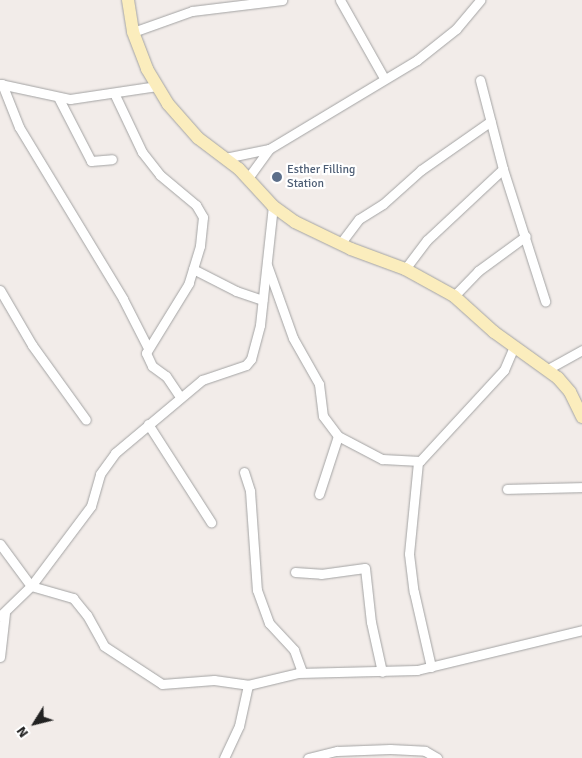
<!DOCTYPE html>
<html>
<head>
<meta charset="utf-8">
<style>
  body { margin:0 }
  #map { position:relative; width:582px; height:758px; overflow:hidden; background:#f2ece9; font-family:Signika,sans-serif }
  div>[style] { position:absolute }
  .roads { filter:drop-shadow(0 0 1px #a3a3a3) drop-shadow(0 0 1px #a3a3a3) }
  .street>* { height:9px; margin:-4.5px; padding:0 4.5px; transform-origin:4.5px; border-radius:4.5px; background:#fff }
  .secondary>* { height:12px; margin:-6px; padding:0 6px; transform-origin:6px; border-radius:6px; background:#fbedbd }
  .dots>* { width:14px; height:14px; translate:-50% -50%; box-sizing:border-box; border:2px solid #fff; border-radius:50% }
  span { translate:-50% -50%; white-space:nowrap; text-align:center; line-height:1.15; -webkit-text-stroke:4.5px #fff; paint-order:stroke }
  .service-label { font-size:12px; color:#4e5e75 }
  .left { translate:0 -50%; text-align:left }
  .north { position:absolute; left:10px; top:698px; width:50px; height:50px; -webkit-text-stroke:4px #fff; paint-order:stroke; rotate:234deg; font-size:14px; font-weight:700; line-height:20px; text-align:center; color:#222 }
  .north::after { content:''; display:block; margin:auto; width:18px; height:22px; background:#222; clip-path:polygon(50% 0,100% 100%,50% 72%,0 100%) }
</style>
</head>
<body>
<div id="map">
  <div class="roads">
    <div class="street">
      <i style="left:340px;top:0;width:90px;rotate:60.6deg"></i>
      <i style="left:133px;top:32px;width:63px;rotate:-19.6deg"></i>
      <i style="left:192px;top:11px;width:91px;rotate:-7deg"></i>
      <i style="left:480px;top:80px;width:92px;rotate:75.5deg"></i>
      <i style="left:503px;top:169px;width:139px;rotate:72.3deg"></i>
      <i style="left:0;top:84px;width:72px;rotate:12.1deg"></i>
      <i style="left:70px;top:99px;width:88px;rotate:-8.5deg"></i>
      <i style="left:2px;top:84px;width:46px;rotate:68.4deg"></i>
      <i style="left:19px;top:127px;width:201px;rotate:58.8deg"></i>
      <i style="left:123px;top:299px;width:55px;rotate:63deg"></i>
      <i style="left:114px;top:93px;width:65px;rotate:64.6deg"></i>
      <i style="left:142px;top:152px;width:29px;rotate:52deg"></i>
      <i style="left:160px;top:175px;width:47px;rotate:39.8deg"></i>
      <i style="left:196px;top:205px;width:14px;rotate:60deg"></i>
      <i style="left:203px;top:217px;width:29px;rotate:96deg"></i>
      <i style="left:200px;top:246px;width:39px;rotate:107deg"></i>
      <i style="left:189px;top:283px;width:82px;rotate:121.6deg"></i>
      <i style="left:146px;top:353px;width:14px;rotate:65deg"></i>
      <i style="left:152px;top:366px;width:17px;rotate:36deg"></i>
      <i style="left:166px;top:376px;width:25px;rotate:56deg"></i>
      <i style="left:58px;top:97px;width:72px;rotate:62.7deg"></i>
      <i style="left:91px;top:161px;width:21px;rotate:-5deg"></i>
      <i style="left:225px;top:158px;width:45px;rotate:-11.6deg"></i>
      <i style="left:248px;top:178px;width:36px;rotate:-54deg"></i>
      <i style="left:269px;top:149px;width:173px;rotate:-31deg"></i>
      <i style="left:417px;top:60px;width:50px;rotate:-38.5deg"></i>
      <i style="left:456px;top:29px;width:38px;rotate:-50deg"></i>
      <i style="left:340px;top:244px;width:31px;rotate:-53deg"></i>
      <i style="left:359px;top:219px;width:28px;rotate:-32deg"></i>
      <i style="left:383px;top:204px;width:51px;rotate:-41.8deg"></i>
      <i style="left:421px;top:170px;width:85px;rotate:-35deg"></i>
      <i style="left:267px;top:265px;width:77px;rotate:70.4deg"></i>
      <i style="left:293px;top:338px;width:53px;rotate:60.5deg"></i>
      <i style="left:319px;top:384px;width:32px;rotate:83deg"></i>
      <i style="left:323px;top:416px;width:25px;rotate:53deg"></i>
      <i style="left:338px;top:436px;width:61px;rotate:108.1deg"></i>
      <i style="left:193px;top:269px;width:48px;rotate:27.1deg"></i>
      <i style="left:236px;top:291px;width:28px;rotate:19deg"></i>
      <i style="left:405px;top:269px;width:36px;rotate:-53deg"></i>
      <i style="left:427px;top:240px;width:104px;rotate:-43.1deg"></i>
      <i style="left:0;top:290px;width:64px;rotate:59.8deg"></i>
      <i style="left:32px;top:345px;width:92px;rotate:54.2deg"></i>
      <i style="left:454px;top:296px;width:35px;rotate:-46deg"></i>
      <i style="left:478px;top:271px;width:59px;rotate:-36.1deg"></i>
      <i style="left:548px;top:369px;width:39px;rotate:-29deg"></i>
      <i style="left:148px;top:424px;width:117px;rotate:57.3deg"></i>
      <i style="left:338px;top:436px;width:50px;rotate:27.6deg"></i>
      <i style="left:382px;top:459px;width:38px;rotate:3deg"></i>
      <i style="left:420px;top:461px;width:124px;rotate:-47.3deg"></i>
      <i style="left:504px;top:370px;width:25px;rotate:-67deg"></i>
      <i style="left:418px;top:462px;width:92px;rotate:95.6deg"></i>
      <i style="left:409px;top:554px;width:38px;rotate:83deg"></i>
      <i style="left:414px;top:592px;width:77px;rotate:77.2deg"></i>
      <i style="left:244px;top:472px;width:20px;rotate:72deg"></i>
      <i style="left:250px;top:491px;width:99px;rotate:86deg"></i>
      <i style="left:257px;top:590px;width:35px;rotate:70deg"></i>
      <i style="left:269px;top:623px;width:37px;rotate:47deg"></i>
      <i style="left:294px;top:650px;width:23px;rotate:70deg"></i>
      <i style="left:507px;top:489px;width:75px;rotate:-1.5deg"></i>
      <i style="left:0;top:544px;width:52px;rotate:53.6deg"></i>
      <i style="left:31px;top:586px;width:44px;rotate:15.9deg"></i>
      <i style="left:73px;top:598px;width:22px;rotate:51deg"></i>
      <i style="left:87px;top:615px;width:35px;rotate:61deg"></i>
      <i style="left:104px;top:646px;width:69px;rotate:33.2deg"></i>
      <i style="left:162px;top:684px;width:52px;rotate:-4.4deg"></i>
      <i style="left:214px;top:680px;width:34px;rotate:8deg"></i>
      <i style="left:248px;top:685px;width:51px;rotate:-13.5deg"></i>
      <i style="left:298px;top:673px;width:119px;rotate:-1.4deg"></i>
      <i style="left:417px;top:670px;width:170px;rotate:-13.6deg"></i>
      <i style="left:295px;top:572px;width:26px;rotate:4deg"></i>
      <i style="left:321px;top:574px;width:44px;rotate:-7.8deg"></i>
      <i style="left:365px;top:568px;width:54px;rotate:83.7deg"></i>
      <i style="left:371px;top:622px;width:51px;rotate:77.6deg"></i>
      <i style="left:0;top:616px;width:43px;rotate:-44.1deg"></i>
      <i style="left:31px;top:586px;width:100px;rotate:-53.1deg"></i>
      <i style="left:91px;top:506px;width:33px;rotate:-74deg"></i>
      <i style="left:100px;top:474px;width:26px;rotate:-54deg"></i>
      <i style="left:115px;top:453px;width:114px;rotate:-40deg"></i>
      <i style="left:202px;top:380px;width:46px;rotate:-18.8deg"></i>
      <i style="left:246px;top:365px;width:8px;rotate:-50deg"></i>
      <i style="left:251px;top:359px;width:35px;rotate:-75deg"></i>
      <i style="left:260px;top:325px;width:120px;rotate:-83.8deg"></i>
      <i style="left:0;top:657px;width:44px;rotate:-83.5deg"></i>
      <i style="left:224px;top:758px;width:35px;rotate:-65deg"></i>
      <i style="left:239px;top:726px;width:42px;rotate:-77.6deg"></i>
      <i style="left:308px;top:758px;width:30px;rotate:-14deg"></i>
      <i style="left:337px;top:751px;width:53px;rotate:-2.2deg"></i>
      <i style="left:390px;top:749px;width:35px;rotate:3deg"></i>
      <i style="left:425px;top:751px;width:14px;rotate:30deg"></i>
    </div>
    <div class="secondary">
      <i style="left:128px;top:0;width:32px;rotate:81deg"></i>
      <i style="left:133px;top:32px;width:40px;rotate:69deg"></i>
      <i style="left:147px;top:69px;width:41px;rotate:59deg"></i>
      <i style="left:168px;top:104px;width:45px;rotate:48.6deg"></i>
      <i style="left:198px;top:138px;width:51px;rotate:37.1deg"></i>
      <i style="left:239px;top:169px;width:50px;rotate:47.4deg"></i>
      <i style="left:273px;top:206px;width:27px;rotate:36deg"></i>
      <i style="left:295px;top:222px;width:62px;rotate:25.7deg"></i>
      <i style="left:351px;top:249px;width:58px;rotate:20.3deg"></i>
      <i style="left:405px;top:269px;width:56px;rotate:28.9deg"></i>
      <i style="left:454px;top:296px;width:54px;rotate:42deg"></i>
      <i style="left:494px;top:332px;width:79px;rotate:35.7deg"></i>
      <i style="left:558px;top:378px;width:18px;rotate:49deg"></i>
      <i style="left:570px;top:392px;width:28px;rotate:64deg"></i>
    </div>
  </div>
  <div class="dots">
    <i style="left:277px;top:177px;background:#5c6f8a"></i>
  </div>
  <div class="service-label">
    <span class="left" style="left:287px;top:177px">Esther Filling<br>Station</span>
  </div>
  <div class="north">N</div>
</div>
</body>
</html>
